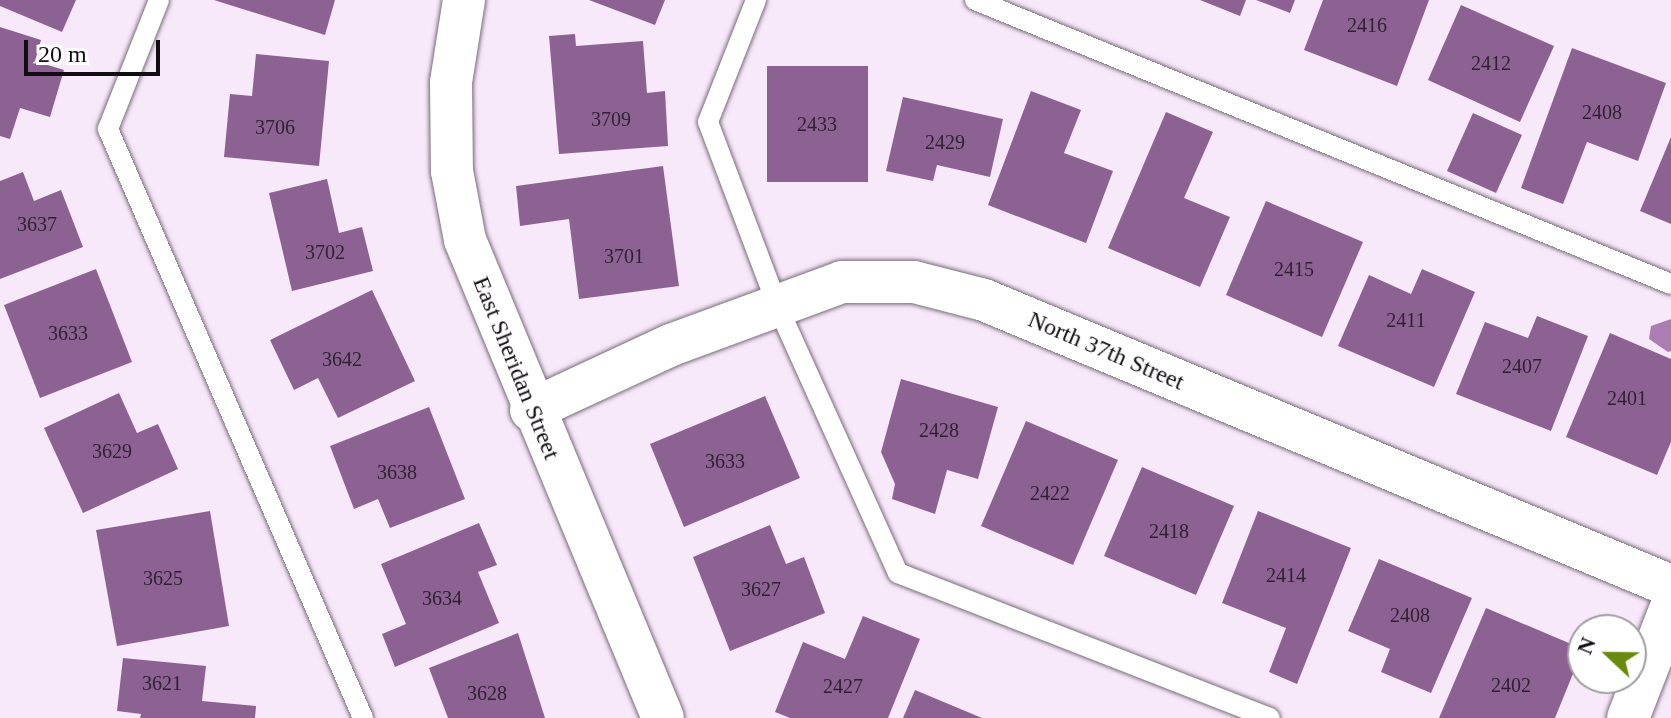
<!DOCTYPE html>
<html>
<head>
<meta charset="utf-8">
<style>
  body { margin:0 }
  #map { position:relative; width:1671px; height:718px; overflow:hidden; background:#f8e9fa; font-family:Georgia,serif }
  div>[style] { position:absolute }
  .water>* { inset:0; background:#aa7eb0 }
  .building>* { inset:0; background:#8c6293 }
  .roads { filter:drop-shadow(0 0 2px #786b7a) drop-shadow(0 0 2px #786b7a) }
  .service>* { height:20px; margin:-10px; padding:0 10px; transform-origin:10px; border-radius:10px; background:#fff }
  .minor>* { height:42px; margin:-21px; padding:0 21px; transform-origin:21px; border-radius:21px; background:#fff }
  span { translate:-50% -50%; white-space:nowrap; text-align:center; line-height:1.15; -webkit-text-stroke:6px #fff; paint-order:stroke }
  .number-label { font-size:20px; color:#302233 }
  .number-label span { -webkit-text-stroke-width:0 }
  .street-label { font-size:24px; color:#120d13 }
  .north { position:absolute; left:1567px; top:614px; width:80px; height:80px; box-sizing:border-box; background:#fff; border:2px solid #a09ea1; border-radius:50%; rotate:292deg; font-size:22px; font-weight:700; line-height:32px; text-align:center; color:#120d13 }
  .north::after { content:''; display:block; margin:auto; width:28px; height:36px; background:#698a0c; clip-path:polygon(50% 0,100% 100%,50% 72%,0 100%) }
  .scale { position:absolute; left:24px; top:40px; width:136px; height:36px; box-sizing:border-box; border:4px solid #120d13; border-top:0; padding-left:10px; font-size:24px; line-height:28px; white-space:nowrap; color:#120d13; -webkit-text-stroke:6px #fff; paint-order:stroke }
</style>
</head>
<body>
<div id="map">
  <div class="water">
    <i style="clip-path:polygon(1671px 319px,1671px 351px,1668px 352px,1649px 339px,1651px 326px)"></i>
  </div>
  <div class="building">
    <i style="clip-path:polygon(0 0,76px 0,62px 32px,0 6px)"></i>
    <i style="clip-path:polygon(214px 0,335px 0,325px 35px)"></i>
    <i style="clip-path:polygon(589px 0,665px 0,655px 25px)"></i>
    <i style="clip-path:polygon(1200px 0,1246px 0,1240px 16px)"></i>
    <i style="clip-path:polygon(1256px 0,1295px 0,1290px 13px)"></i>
    <i style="clip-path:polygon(1323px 0,1429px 0,1397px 86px,1304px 50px)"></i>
    <i style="clip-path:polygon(1461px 5px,1554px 46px,1520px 122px,1428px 80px)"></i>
    <i style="clip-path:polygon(0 27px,41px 40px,35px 61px,64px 70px,50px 117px,20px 108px,10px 139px,0 136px)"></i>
    <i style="clip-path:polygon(575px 34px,576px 46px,643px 41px,647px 93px,665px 91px,668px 146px,559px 154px,549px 36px)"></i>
    <i style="clip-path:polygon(1572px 48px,1666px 83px,1638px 161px,1587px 142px,1563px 204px,1521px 188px)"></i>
    <i style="clip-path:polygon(256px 54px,329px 61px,319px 166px,224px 157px,230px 94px,252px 96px)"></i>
    <i style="clip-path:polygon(767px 66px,868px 66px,868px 182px,767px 182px)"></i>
    <i style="clip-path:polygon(1031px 91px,1081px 110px,1064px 153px,1113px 171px,1086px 243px,988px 205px)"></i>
    <i style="clip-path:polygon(903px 97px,1003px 119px,990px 177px,937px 165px,933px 181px,886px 171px)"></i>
    <i style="clip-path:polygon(1166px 112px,1213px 132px,1184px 198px,1230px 217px,1200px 287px,1108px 248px)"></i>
    <i style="clip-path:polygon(1473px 113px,1522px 135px,1496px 193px,1447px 171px)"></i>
    <i style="clip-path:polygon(1671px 137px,1671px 224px,1640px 211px)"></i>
    <i style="clip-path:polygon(663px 166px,679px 286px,579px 299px,569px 219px,520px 226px,516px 186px)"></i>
    <i style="clip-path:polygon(23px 172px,34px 201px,61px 190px,83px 247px,0 279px,0 181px)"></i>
    <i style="clip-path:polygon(327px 179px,339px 233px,362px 227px,373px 271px,292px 291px,269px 193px)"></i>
    <i style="clip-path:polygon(1266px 201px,1363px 242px,1322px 337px,1226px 295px)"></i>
    <i style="clip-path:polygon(96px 269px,132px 362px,40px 398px,4px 305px)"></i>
    <i style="clip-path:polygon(1422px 269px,1475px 292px,1434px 387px,1338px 346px,1369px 275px,1411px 294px)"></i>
    <i style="clip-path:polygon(372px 290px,415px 381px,338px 418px,318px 378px,294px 390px,270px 340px)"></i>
    <i style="clip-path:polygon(1537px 316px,1588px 336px,1551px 431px,1456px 394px,1485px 322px,1528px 338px)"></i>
    <i style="clip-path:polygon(1610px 333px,1671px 359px,1671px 442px,1657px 475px,1566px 437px)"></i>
    <i style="clip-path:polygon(901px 379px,998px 407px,978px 479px,947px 470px,935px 514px,892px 499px,895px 484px,881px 452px)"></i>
    <i style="clip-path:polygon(119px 393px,137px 433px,158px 424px,178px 469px,83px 513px,44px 428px)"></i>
    <i style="clip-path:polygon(765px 396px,800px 478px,684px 527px,650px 444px)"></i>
    <i style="clip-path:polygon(429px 407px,465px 499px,390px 528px,378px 499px,354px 509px,330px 446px)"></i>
    <i style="clip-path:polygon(1026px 421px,1118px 460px,1073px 565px,981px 526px)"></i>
    <i style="clip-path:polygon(1142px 467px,1234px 506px,1196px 595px,1104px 556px)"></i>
    <i style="clip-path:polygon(210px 511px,229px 626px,117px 646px,96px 530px)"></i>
    <i style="clip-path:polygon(1258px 511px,1351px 548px,1297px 684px,1269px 672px,1286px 628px,1222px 603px)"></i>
    <i style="clip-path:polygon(479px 523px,497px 565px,478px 572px,499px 623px,395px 667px,382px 634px,406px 624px,381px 564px)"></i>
    <i style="clip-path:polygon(770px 525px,786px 564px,804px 557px,825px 613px,730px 651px,693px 557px)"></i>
    <i style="clip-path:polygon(1379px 559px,1472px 598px,1431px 693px,1381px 672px,1390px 649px,1348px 631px)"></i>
    <i style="clip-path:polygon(1486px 608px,1583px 649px,1555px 718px,1439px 718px)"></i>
    <i style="clip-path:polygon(863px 616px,920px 639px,888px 718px,790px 718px,775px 712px,803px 642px,845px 659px)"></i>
    <i style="clip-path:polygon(518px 633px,545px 718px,448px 718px,429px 668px)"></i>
    <i style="clip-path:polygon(123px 658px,206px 666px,202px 701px,256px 706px,255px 718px,140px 718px,141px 714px,117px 711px)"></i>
    <i style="clip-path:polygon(915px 690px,982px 718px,903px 718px)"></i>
  </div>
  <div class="roads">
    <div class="service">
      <i style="left:159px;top:0;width:139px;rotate:111.6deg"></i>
      <i style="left:108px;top:129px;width:642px;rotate:66.59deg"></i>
      <i style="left:756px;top:0;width:131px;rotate:111.5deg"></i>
      <i style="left:708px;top:122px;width:196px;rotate:69.3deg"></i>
      <i style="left:777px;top:305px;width:294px;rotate:65.7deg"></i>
      <i style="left:898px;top:573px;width:399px;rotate:21.3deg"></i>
      <i style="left:975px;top:0;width:752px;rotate:22.2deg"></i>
    </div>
    <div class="minor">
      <i style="left:464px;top:0;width:83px;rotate:99deg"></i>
      <i style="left:451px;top:82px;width:89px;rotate:89.4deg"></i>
      <i style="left:452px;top:171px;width:70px;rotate:79.3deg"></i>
      <i style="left:465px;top:240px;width:517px;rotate:67.5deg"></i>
      <i style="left:531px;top:410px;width:154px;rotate:-24.9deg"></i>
      <i style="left:671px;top:345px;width:182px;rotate:-20.2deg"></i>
      <i style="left:842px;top:282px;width:72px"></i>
      <i style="left:914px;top:282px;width:72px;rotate:14.4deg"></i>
      <i style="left:984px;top:300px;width:744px;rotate:22.6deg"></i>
      <i style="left:1628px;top:718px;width:119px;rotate:-68.8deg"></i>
    </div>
  </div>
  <div class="number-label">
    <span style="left:1367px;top:25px">2416</span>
    <span style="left:1491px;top:63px">2412</span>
    <span style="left:1602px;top:112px">2408</span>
    <span style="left:611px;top:119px">3709</span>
    <span style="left:817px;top:124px">2433</span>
    <span style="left:275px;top:127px">3706</span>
    <span style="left:945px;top:142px">2429</span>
    <span style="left:37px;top:224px">3637</span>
    <span style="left:325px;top:252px">3702</span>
    <span style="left:624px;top:256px">3701</span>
    <span style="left:1294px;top:269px">2415</span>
    <span style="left:1406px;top:320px">2411</span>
    <span style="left:68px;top:333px">3633</span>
    <span style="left:342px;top:359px">3642</span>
    <span style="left:1522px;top:366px">2407</span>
    <span style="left:1627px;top:398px">2401</span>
    <span style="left:939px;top:430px">2428</span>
    <span style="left:112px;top:451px">3629</span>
    <span style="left:725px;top:461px">3633</span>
    <span style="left:397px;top:472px">3638</span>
    <span style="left:1050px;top:493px">2422</span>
    <span style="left:1169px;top:531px">2418</span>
    <span style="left:1286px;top:575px">2414</span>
    <span style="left:163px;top:578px">3625</span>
    <span style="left:761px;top:589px">3627</span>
    <span style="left:442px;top:598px">3634</span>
    <span style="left:1410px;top:615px">2408</span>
    <span style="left:162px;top:683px">3621</span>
    <span style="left:1511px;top:685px">2402</span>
    <span style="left:843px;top:686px">2427</span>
    <span style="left:487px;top:693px">3628</span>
  </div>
  <div class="street-label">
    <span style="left:1106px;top:351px;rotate:23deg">North 37th Street</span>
    <span style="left:516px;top:368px;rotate:68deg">East Sheridan Street</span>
  </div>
  <div class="north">N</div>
  <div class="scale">20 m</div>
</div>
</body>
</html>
